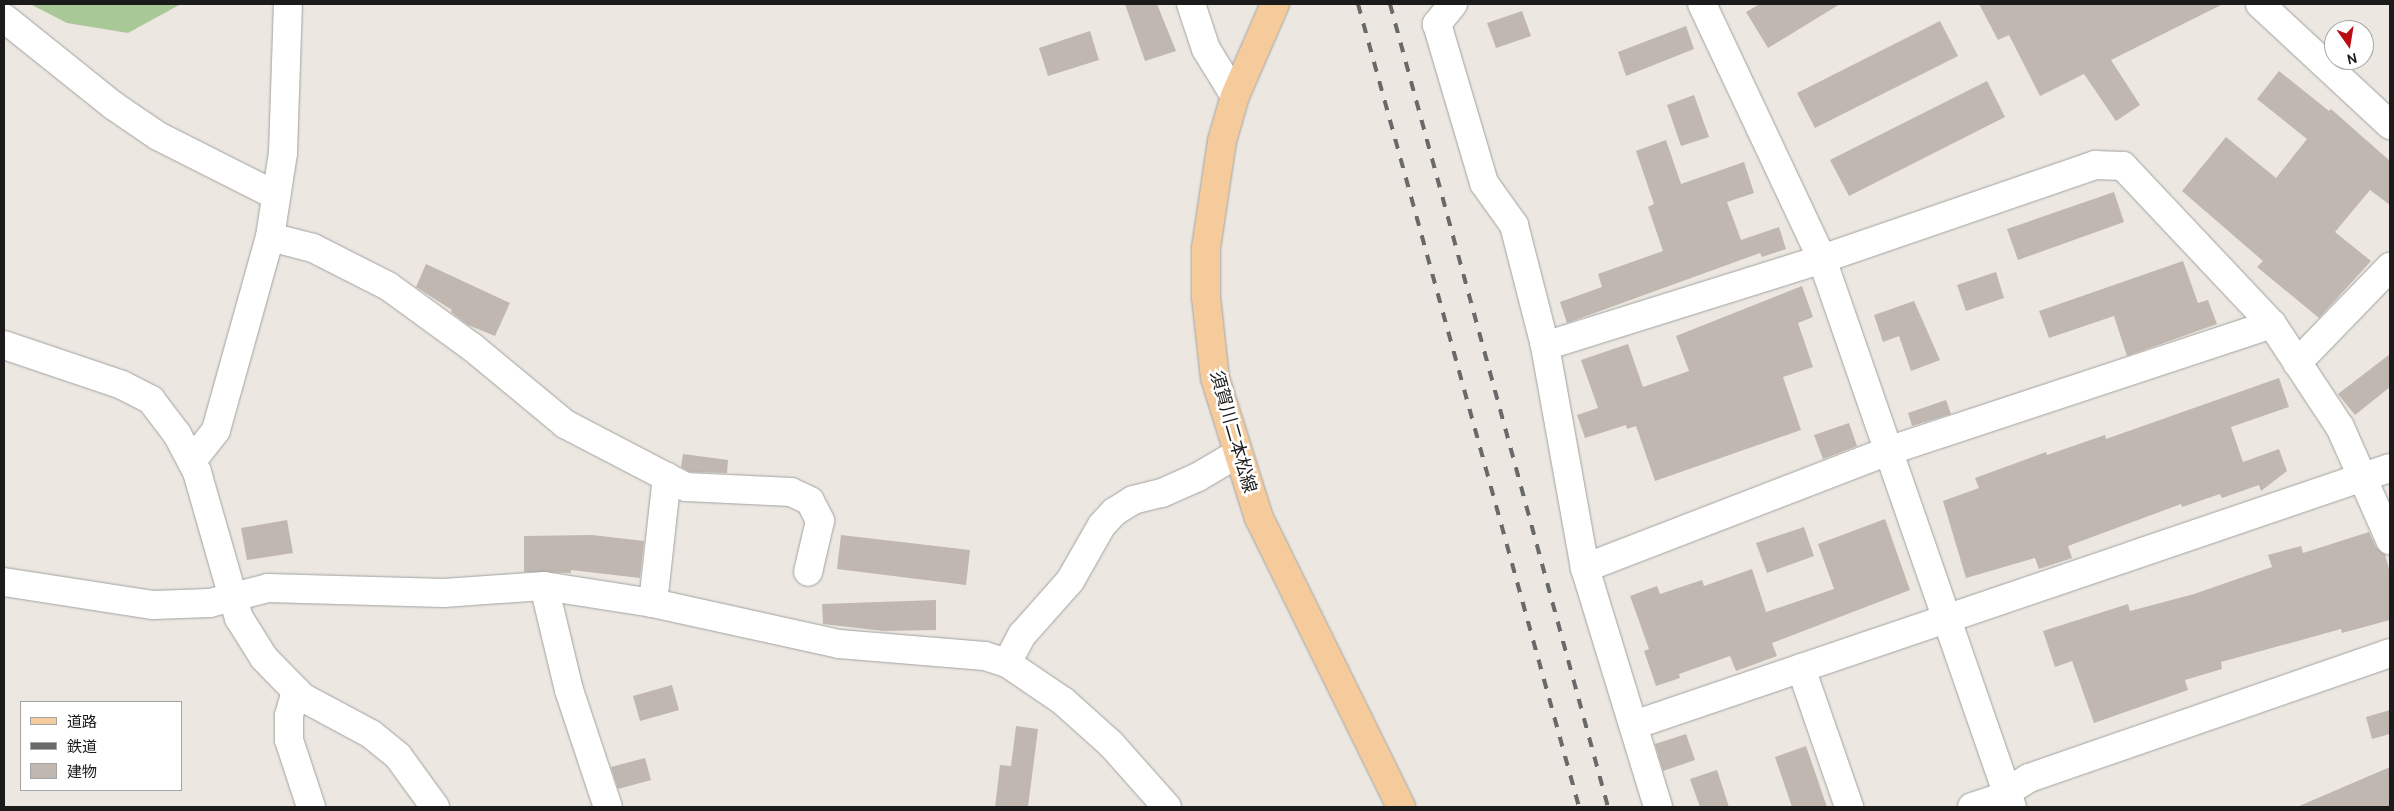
<!DOCTYPE html>
<html>
<head>
<meta charset="utf-8">
<style>
  body { margin:0 }
  #map { position:relative; width:2394px; height:811px; overflow:hidden; background:#ece7e0; font-family:Cabin,"Noto Sans JP",sans-serif }
  div>[style] { position:absolute }
  .forest>* { inset:0; background:#a8c997 }
  .building>* { inset:0; background:#c0b7b0 }
  .roads { filter:drop-shadow(0 0 1px #a2a2a2) drop-shadow(0 0 1px #a2a2a2) }
  .minor>* { height:28px; margin:-14px; padding:0 14px; transform-origin:14px; border-radius:14px; background:#fff }
  .major>* { height:28px; margin:-14px; padding:0 14px; transform-origin:14px; border-radius:14px; background:#f6cb9b }
  .rail>* { height:4px; margin-top:-2px; transform-origin:0; background:repeating-linear-gradient(90deg,#696969 0 10px,transparent 0 20px) }
  span { translate:-50% -50%; white-space:nowrap; text-align:center; line-height:1.15; -webkit-text-stroke:5px #fff; paint-order:stroke }
  .street-label { font-size:18px; color:#1b1b1b }
  .frame { position:absolute; inset:0; border:5px solid #1b1b1b; pointer-events:none }
  .legend { position:absolute; left:20px; top:701px; width:162px; height:90px; box-sizing:border-box; background:#fff; border:1px solid #a4a4a4; margin:0; padding:6px 9px; list-style:none; font-size:15px; color:#1b1b1b }
  .legend li { display:flex; align-items:center; gap:10px; height:25px }
  .legend b { width:25px; border:1px solid #a4a4a4 }
  .north { position:absolute; left:2324px; top:20px; width:50px; height:50px; box-sizing:border-box; background:#fff; border:1px solid #a4a4a4; border-radius:50%; rotate:167deg; font-size:14px; font-weight:700; line-height:20px; text-align:center; color:#1b1b1b }
  .north::after { content:''; display:block; margin:auto; width:18px; height:22px; background:#ba0b12; clip-path:polygon(50% 0,100% 100%,50% 72%,0 100%) }
</style>
</head>
<body>
<div id="map">
  <div class="forest">
    <i style="clip-path:polygon(30px 4px,181px 4px,128px 33px,67px 23px)"></i>
  </div>
  <div class="building">
    <i style="clip-path:polygon(1125px 4px,1157px 4px,1176px 51px,1145px 61px)"></i>
    <i style="clip-path:polygon(1760px 4px,1840px 4px,1768px 48px,1746px 12px)"></i>
    <i style="clip-path:polygon(1979px 4px,2223px 4px,2111px 60px,2140px 105px,2116px 121px,2084px 74px,2040px 96px,2009px 35px,1998px 40px)"></i>
    <i style="clip-path:polygon(1522px 11px,1531px 36px,1496px 48px,1487px 23px)"></i>
    <i style="clip-path:polygon(1940px 21px,1958px 56px,1815px 128px,1797px 93px)"></i>
    <i style="clip-path:polygon(1686px 26px,1694px 49px,1626px 76px,1618px 52px)"></i>
    <i style="clip-path:polygon(1090px 31px,1099px 60px,1048px 76px,1039px 48px)"></i>
    <i style="clip-path:polygon(2279px 71px,2329px 111px,2331px 109px,2390px 161px,2390px 205px,2370px 190px,2335px 232px,2371px 261px,2319px 318px,2257px 267px,2263px 261px,2182px 191px,2226px 137px,2276px 178px,2307px 139px,2257px 99px)"></i>
    <i style="clip-path:polygon(1987px 81px,2005px 117px,1849px 196px,1830px 160px)"></i>
    <i style="clip-path:polygon(1694px 95px,1709px 137px,1681px 146px,1667px 105px)"></i>
    <i style="clip-path:polygon(1666px 140px,1681px 184px,1744px 162px,1754px 193px,1727px 202px,1741px 240px,1779px 227px,1786px 249px,1762px 257px,1760px 253px,1567px 323px,1560px 302px,1602px 287px,1598px 274px,1663px 251px,1648px 207px,1654px 204px,1636px 151px)"></i>
    <i style="clip-path:polygon(2114px 192px,2124px 222px,2018px 260px,2007px 229px)"></i>
    <i style="clip-path:polygon(2183px 261px,2198px 303px,2208px 300px,2217px 324px,2127px 356px,2114px 316px,2049px 338px,2039px 311px)"></i>
    <i style="clip-path:polygon(426px 264px,510px 303px,495px 336px,468px 325px,451px 312px,452px 310px,416px 287px)"></i>
    <i style="clip-path:polygon(1996px 272px,2004px 298px,1966px 311px,1957px 285px)"></i>
    <i style="clip-path:polygon(1802px 286px,1813px 317px,1798px 323px,1813px 367px,1783px 377px,1801px 430px,1655px 481px,1636px 426px,1627px 429px,1626px 425px,1585px 438px,1577px 415px,1598px 408px,1581px 360px,1628px 344px,1643px 387px,1689px 371px,1676px 336px)"></i>
    <i style="clip-path:polygon(1914px 301px,1940px 360px,1911px 371px,1899px 336px,1883px 342px,1874px 315px)"></i>
    <i style="clip-path:polygon(2390px 354px,2390px 387px,2355px 415px,2338px 394px)"></i>
    <i style="clip-path:polygon(2279px 378px,2289px 407px,2231px 427px,2243px 462px,2279px 449px,2287px 471px,2261px 491px,2259px 485px,2222px 498px,2220px 494px,2182px 507px,2181px 504px,2068px 546px,2072px 558px,2039px 569px,2035px 558px,1966px 578px,1943px 501px,1979px 488px,1975px 478px,2046px 452px,2047px 455px,2105px 435px,2106px 439px)"></i>
    <i style="clip-path:polygon(1946px 400px,1951px 414px,1912px 426px,1908px 413px)"></i>
    <i style="clip-path:polygon(1849px 423px,1857px 446px,1823px 459px,1814px 435px)"></i>
    <i style="clip-path:polygon(683px 454px,728px 460px,727px 473px,690px 472px,681px 467px)"></i>
    <i style="clip-path:polygon(1885px 519px,1910px 590px,1772px 643px,1777px 656px,1736px 671px,1730px 656px,1679px 674px,1680px 678px,1656px 686px,1644px 651px,1649px 649px,1630px 596px,1657px 586px,1660px 594px,1702px 580px,1704px 586px,1752px 569px,1766px 612px,1834px 589px,1818px 544px)"></i>
    <i style="clip-path:polygon(287px 520px,293px 553px,247px 560px,241px 528px)"></i>
    <i style="clip-path:polygon(1804px 527px,1814px 556px,1767px 573px,1756px 543px)"></i>
    <i style="clip-path:polygon(2369px 532px,2376px 547px,2385px 554px,2390px 573px,2390px 620px,2342px 633px,2341px 629px,2221px 662px,2222px 669px,2185px 680px,2188px 690px,2094px 723px,2072px 661px,2055px 667px,2043px 631px,2128px 604px,2130px 611px,2194px 594px,2272px 567px,2268px 555px,2301px 546px,2303px 553px)"></i>
    <i style="clip-path:polygon(592px 535px,644px 541px,640px 578px,571px 570px,571px 573px,524px 572px,524px 536px)"></i>
    <i style="clip-path:polygon(841px 535px,970px 550px,966px 585px,837px 569px)"></i>
    <i style="clip-path:polygon(936px 600px,936px 630px,884px 631px,823px 624px,822px 604px)"></i>
    <i style="clip-path:polygon(672px 685px,679px 710px,640px 721px,633px 696px)"></i>
    <i style="clip-path:polygon(2390px 710px,2390px 734px,2372px 739px,2366px 717px)"></i>
    <i style="clip-path:polygon(1016px 726px,1038px 729px,1028px 807px,995px 807px,1000px 765px,1011px 766px)"></i>
    <i style="clip-path:polygon(1686px 734px,1695px 760px,1663px 771px,1655px 744px)"></i>
    <i style="clip-path:polygon(1806px 746px,1827px 807px,1792px 807px,1775px 757px)"></i>
    <i style="clip-path:polygon(645px 758px,651px 780px,618px 789px,611px 767px)"></i>
    <i style="clip-path:polygon(2390px 767px,2390px 807px,2297px 807px)"></i>
    <i style="clip-path:polygon(1717px 770px,1729px 807px,1700px 807px,1690px 779px)"></i>
  </div>
  <div class="roads">
    <div class="minor">
      <i style="left:1191px;top:4px;width:47px;rotate:71.6deg"></i>
      <i style="left:1206px;top:49px;width:55px;rotate:58.3deg"></i>
      <i style="left:1453px;top:4px;width:26px;rotate:129deg"></i>
      <i style="left:1437px;top:24px;width:166px;rotate:73.5deg"></i>
      <i style="left:1484px;top:183px;width:52px;rotate:54.5deg"></i>
      <i style="left:1514px;top:225px;width:125px;rotate:75.6deg"></i>
      <i style="left:1545px;top:346px;width:226px;rotate:79.8deg"></i>
      <i style="left:1585px;top:568px;width:250px;rotate:73deg"></i>
      <i style="left:1702px;top:4px;width:282px;rotate:64.8deg"></i>
      <i style="left:1822px;top:259px;width:580px;rotate:70.88deg"></i>
      <i style="left:2260px;top:4px;width:178px;rotate:42.9deg"></i>
      <i style="left:4px;top:18px;width:141px;rotate:38.7deg"></i>
      <i style="left:114px;top:106px;width:53px;rotate:34.3deg"></i>
      <i style="left:158px;top:136px;width:131px;rotate:26.8deg"></i>
      <i style="left:270px;top:237px;width:44px;rotate:14.3deg"></i>
      <i style="left:313px;top:248px;width:84px;rotate:26.9deg"></i>
      <i style="left:388px;top:286px;width:104px;rotate:36deg"></i>
      <i style="left:472px;top:347px;width:121px;rotate:39.6deg"></i>
      <i style="left:565px;top:424px;width:136px;rotate:27.5deg"></i>
      <i style="left:686px;top:487px;width:105px;rotate:2.7deg"></i>
      <i style="left:791px;top:492px;width:21px;rotate:25deg"></i>
      <i style="left:810px;top:501px;width:22px;rotate:63deg"></i>
      <i style="left:820px;top:521px;width:52px;rotate:103.2deg"></i>
      <i style="left:4px;top:345px;width:125px;rotate:18.7deg"></i>
      <i style="left:122px;top:385px;width:33px;rotate:27deg"></i>
      <i style="left:151px;top:400px;width:43px;rotate:52.6deg"></i>
      <i style="left:177px;top:434px;width:43px;rotate:62.2deg"></i>
      <i style="left:197px;top:472px;width:152px;rotate:74deg"></i>
      <i style="left:239px;top:618px;width:47px;rotate:58deg"></i>
      <i style="left:264px;top:658px;width:54px;rotate:45.7deg"></i>
      <i style="left:302px;top:697px;width:78px;rotate:28.2deg"></i>
      <i style="left:371px;top:734px;width:35px;rotate:39deg"></i>
      <i style="left:398px;top:756px;width:63px;rotate:54deg"></i>
      <i style="left:1545px;top:346px;width:290px;rotate:-17.4deg"></i>
      <i style="left:1822px;top:259px;width:289px;rotate:-19deg"></i>
      <i style="left:2095px;top:165px;width:28px;rotate:2deg"></i>
      <i style="left:2123px;top:166px;width:217px;rotate:46.7deg"></i>
      <i style="left:2272px;top:324px;width:123px;rotate:56.6deg"></i>
      <i style="left:2340px;top:427px;width:124px;rotate:66.1deg"></i>
      <i style="left:2297px;top:363px;width:134px;rotate:-45.9deg"></i>
      <i style="left:192px;top:461px;width:39px;rotate:-52deg"></i>
      <i style="left:216px;top:430px;width:200px;rotate:-74.4deg"></i>
      <i style="left:270px;top:237px;width:85px;rotate:-81.2deg"></i>
      <i style="left:283px;top:153px;width:149px;rotate:-88.1deg"></i>
      <i style="left:1585px;top:568px;width:328px;rotate:-21.1deg"></i>
      <i style="left:1891px;top:450px;width:401px;rotate:-18.3deg"></i>
      <i style="left:4px;top:582px;width:151px;rotate:8.8deg"></i>
      <i style="left:153px;top:605px;width:57px;rotate:-2deg"></i>
      <i style="left:210px;top:603px;width:60px;rotate:-14.5deg"></i>
      <i style="left:268px;top:588px;width:176px;rotate:1.6deg"></i>
      <i style="left:444px;top:593px;width:100px;rotate:-4deg"></i>
      <i style="left:544px;top:586px;width:110px;rotate:8.9deg"></i>
      <i style="left:653px;top:603px;width:190px;rotate:12.4deg"></i>
      <i style="left:839px;top:644px;width:146px;rotate:4.7deg"></i>
      <i style="left:985px;top:656px;width:23px;rotate:18deg"></i>
      <i style="left:1007px;top:663px;width:68px;rotate:34.2deg"></i>
      <i style="left:1063px;top:701px;width:64px;rotate:41.9deg"></i>
      <i style="left:1111px;top:744px;width:84px;rotate:48.4deg"></i>
      <i style="left:544px;top:586px;width:107px;rotate:76.5deg"></i>
      <i style="left:569px;top:690px;width:123px;rotate:71.6deg"></i>
      <i style="left:653px;top:603px;width:127px;rotate:-83.7deg"></i>
      <i style="left:1007px;top:663px;width:32px;rotate:-62deg"></i>
      <i style="left:1022px;top:635px;width:72px;rotate:-48.4deg"></i>
      <i style="left:1070px;top:581px;width:64px;rotate:-60.3deg"></i>
      <i style="left:1102px;top:525px;width:18px;rotate:-47deg"></i>
      <i style="left:1114px;top:512px;width:22px;rotate:-32deg"></i>
      <i style="left:1133px;top:500px;width:30px;rotate:-14deg"></i>
      <i style="left:1162px;top:493px;width:39px;rotate:-24deg"></i>
      <i style="left:1198px;top:477px;width:45px;rotate:-30.5deg"></i>
      <i style="left:1801px;top:668px;width:147px;rotate:70.9deg"></i>
      <i style="left:296px;top:691px;width:26px;rotate:106deg"></i>
      <i style="left:289px;top:716px;width:24px;rotate:90deg"></i>
      <i style="left:289px;top:740px;width:71px;rotate:71.8deg"></i>
      <i style="left:1634px;top:725px;width:798px;rotate:-18.78deg"></i>
      <i style="left:1972px;top:807px;width:23px;rotate:-18deg"></i>
      <i style="left:1994px;top:800px;width:41px;rotate:-32.2deg"></i>
      <i style="left:2029px;top:778px;width:382px;rotate:-19.1deg"></i>
    </div>
    <div class="major">
      <i style="left:1275px;top:4px;width:100px;rotate:113.5deg"></i>
      <i style="left:1235px;top:96px;width:47px;rotate:106.1deg"></i>
      <i style="left:1222px;top:141px;width:108px;rotate:98.5deg"></i>
      <i style="left:1206px;top:248px;width:49px;rotate:90deg"></i>
      <i style="left:1206px;top:297px;width:81px;rotate:83.7deg"></i>
      <i style="left:1215px;top:378px;width:147px;rotate:72.6deg"></i>
      <i style="left:1259px;top:518px;width:322px;rotate:63.8deg"></i>
    </div>
  </div>
  <div class="rail">
    <i style="left:1358px;top:4px;width:833px;rotate:74.61deg"></i>
    <i style="left:1390px;top:4px;width:832px;rotate:74.81deg"></i>
  </div>
  <div class="street-label">
    <span style="left:1233px;top:432px;rotate:74deg">須賀川二本松線</span>
  </div>
  <div class="frame"></div>
  <ul class="legend">
  <li><b style="height:6px;background:#f6cb9b"></b>道路</li>
  <li><b style="height:6px;background:#696969"></b>鉄道</li>
  <li><b style="height:14px;background:#c0b7b0"></b>建物</li>
  </ul>
  <div class="north">N</div>
</div>
</body>
</html>
